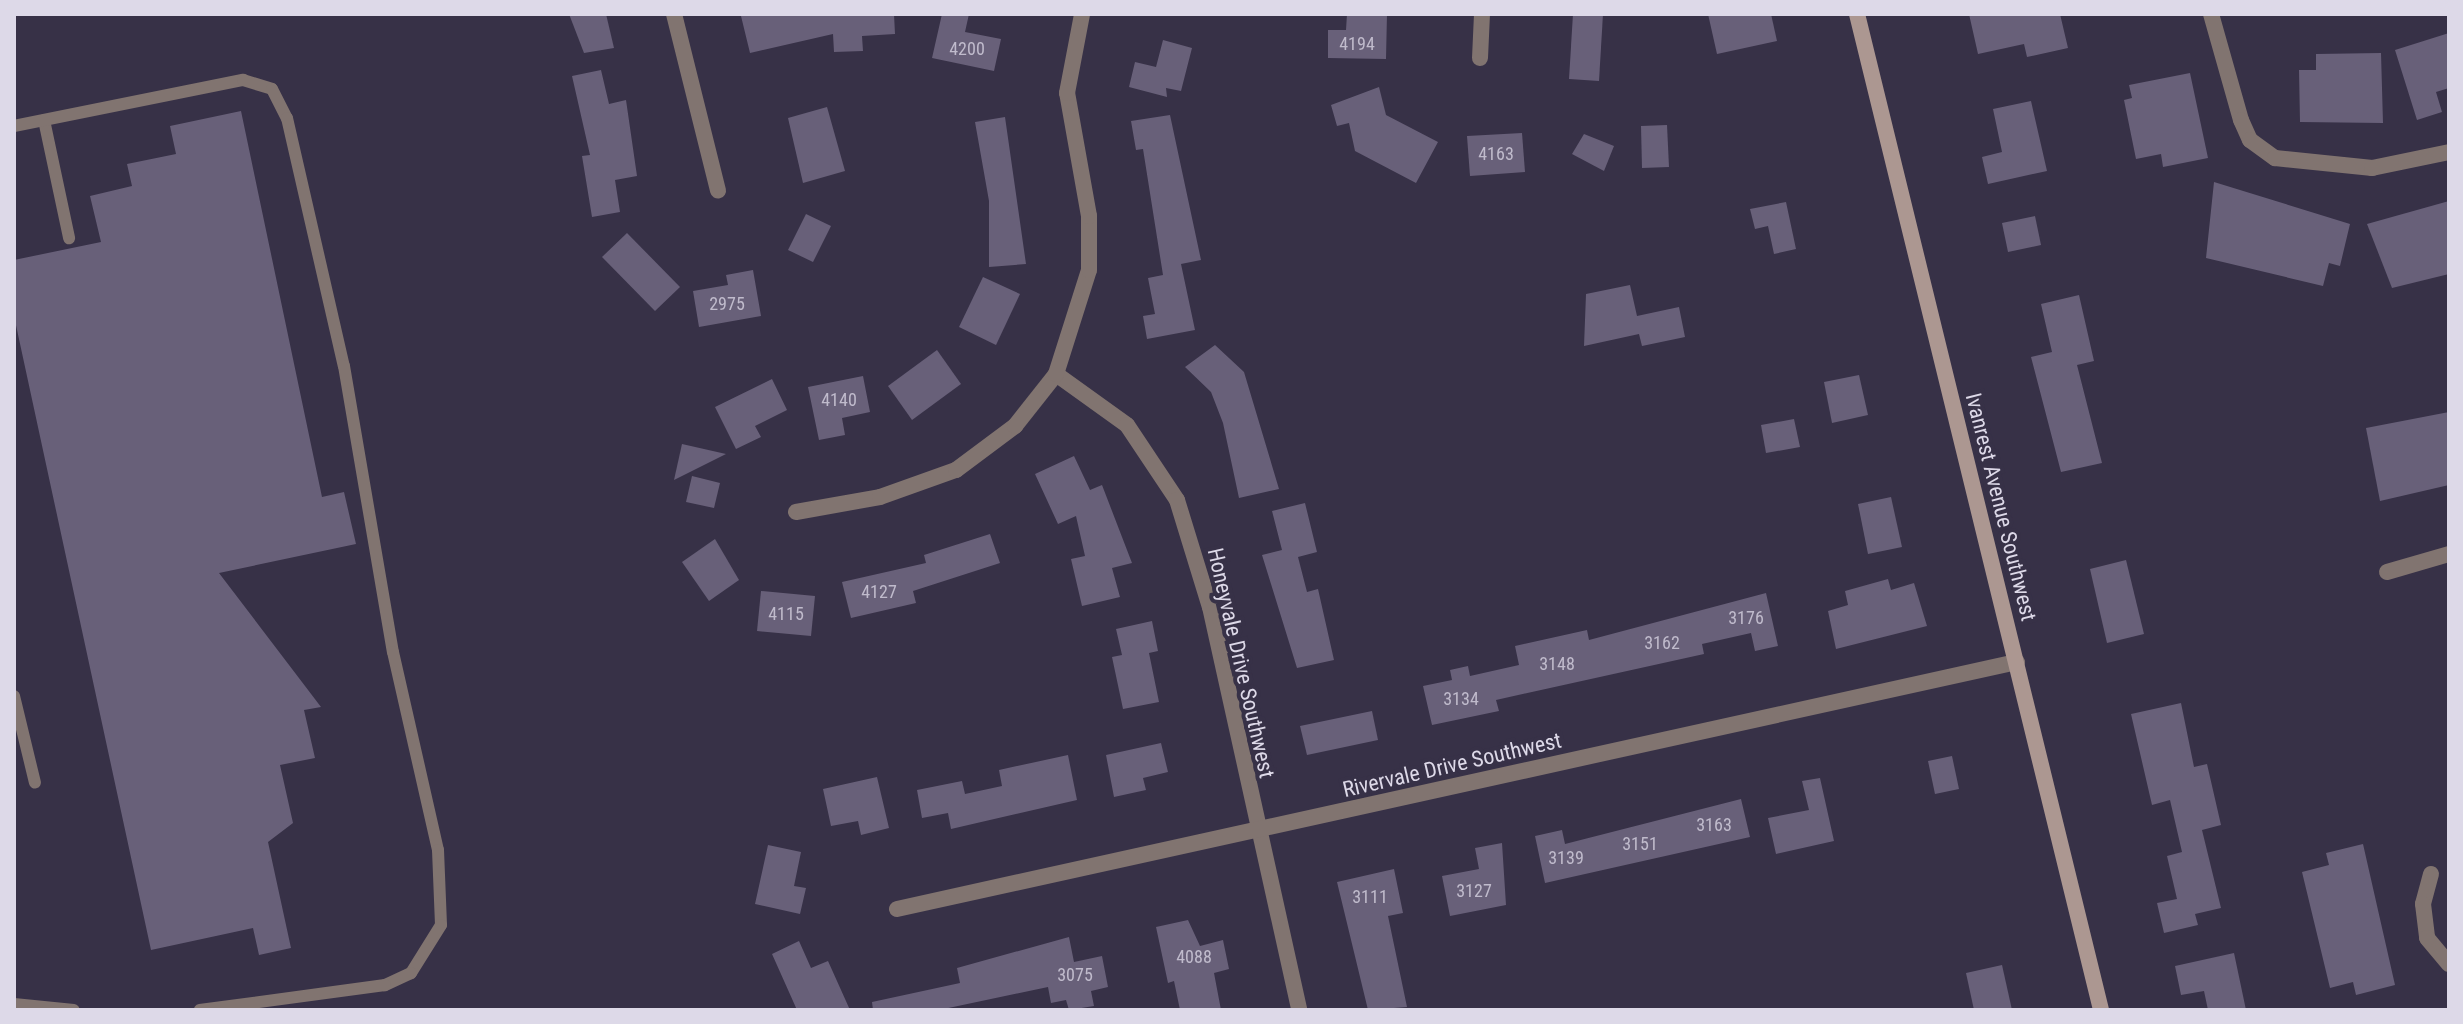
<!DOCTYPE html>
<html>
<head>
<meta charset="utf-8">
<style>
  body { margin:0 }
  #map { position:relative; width:2463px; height:1024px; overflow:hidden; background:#373147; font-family:"Roboto Condensed",sans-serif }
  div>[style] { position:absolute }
  .building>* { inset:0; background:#686079 }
  .lane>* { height:12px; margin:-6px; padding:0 6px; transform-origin:6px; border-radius:6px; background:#817470 }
  .street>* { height:16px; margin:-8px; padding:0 8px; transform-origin:8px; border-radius:8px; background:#817470 }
  .secondary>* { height:16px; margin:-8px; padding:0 8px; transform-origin:8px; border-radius:8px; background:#ac9791 }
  span { translate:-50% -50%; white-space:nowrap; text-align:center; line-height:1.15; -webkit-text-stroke:8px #373147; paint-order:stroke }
  .number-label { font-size:18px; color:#c0bbcc }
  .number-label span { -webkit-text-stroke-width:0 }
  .street-label { font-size:22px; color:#ddd9e8 }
  .frame { position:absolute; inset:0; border:16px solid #ddd9e8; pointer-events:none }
</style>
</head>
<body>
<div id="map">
  <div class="building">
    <i style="clip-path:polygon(569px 14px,606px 14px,614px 48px,584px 53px)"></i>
    <i style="clip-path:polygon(894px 14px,895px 34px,862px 36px,863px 51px,834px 52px,833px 34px,750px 53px,741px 16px)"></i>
    <i style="clip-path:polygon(942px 14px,969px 14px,965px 32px,1001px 39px,994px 71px,932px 58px)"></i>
    <i style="clip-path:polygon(1347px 14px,1387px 14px,1386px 59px,1328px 58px,1328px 30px,1346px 30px)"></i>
    <i style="clip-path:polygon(1573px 14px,1603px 14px,1599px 81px,1569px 79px)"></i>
    <i style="clip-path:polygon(1708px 14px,1771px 14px,1777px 41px,1717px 54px)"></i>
    <i style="clip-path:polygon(1969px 14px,2060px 14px,2068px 48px,2027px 57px,2024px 44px,1978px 54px)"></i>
    <i style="clip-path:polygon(2449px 33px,2449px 88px,2436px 92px,2442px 112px,2417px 120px,2395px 50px)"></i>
    <i style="clip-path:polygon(1163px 40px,1192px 48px,1181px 91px,1166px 88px,1167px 97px,1129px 87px,1135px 62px,1156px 67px)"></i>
    <i style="clip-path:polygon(2381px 53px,2383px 123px,2300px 122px,2299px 70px,2316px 70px,2316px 54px)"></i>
    <i style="clip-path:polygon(601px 70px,609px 104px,626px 100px,637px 176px,615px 180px,620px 212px,592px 217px,582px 156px,590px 155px,572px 76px)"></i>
    <i style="clip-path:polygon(2190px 73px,2208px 158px,2163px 167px,2161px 154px,2136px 159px,2124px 100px,2132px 98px,2129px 85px)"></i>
    <i style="clip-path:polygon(1379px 87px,1386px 115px,1438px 142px,1416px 183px,1355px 151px,1349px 123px,1337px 126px,1331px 105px)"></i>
    <i style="clip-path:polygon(2031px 101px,2047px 171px,1988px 184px,1982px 157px,2002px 152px,1993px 109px)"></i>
    <i style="clip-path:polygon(827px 107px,845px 171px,803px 183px,788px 118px)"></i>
    <i style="clip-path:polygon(241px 111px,322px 497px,344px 492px,356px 544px,219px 573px,321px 707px,304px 710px,315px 758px,280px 765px,293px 823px,268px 842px,291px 948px,259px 955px,253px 928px,151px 950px,14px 316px,14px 260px,101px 242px,90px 196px,132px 186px,127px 164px,176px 154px,170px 126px)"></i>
    <i style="clip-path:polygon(1170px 115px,1201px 260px,1181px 264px,1195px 330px,1147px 339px,1143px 316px,1155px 314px,1148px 278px,1163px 275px,1143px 149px,1136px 150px,1131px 121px)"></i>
    <i style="clip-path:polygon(1005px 117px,1026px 264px,989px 267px,989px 201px,975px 122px)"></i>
    <i style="clip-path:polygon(1667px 125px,1669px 167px,1642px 168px,1641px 126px)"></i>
    <i style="clip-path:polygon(1522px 133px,1525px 172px,1470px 176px,1467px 136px)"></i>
    <i style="clip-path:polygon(1584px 134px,1614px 146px,1604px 171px,1572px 154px)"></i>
    <i style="clip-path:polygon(2214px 182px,2350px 224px,2340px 266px,2329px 263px,2323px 286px,2206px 258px)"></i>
    <i style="clip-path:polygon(2449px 201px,2449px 274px,2392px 288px,2367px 224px)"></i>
    <i style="clip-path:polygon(1786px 202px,1796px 249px,1774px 254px,1768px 226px,1755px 229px,1750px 209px)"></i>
    <i style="clip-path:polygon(806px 214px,831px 226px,813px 262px,788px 250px)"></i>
    <i style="clip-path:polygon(2035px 216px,2041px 245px,2008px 252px,2002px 223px)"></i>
    <i style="clip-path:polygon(627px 233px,680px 287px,655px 311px,602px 257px)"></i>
    <i style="clip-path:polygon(753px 270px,761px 316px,699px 327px,693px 291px,728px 285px,726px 275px)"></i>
    <i style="clip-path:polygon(983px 277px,1020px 294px,996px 345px,959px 327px)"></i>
    <i style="clip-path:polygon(1630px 285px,1637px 316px,1679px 307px,1685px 337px,1642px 346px,1639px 334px,1584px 346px,1586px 294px)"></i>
    <i style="clip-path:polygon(2079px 295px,2094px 361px,2077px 365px,2102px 463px,2061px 472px,2031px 357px,2052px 352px,2041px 304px)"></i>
    <i style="clip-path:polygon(1215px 345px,1244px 372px,1279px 489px,1239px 498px,1223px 423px,1211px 392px,1185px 367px)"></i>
    <i style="clip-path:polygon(937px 350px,961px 384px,912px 420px,888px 386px)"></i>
    <i style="clip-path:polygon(1859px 375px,1868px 415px,1832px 423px,1824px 382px)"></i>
    <i style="clip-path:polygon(863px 376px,870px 412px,842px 418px,845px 435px,819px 440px,808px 387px)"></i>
    <i style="clip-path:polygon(772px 379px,787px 410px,755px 426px,761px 437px,736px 449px,715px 407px)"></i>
    <i style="clip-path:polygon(2449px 412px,2449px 485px,2380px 501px,2366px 428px)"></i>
    <i style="clip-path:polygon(1794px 419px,1800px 447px,1766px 453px,1761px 425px)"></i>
    <i style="clip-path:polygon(682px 444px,726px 454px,674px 480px)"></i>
    <i style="clip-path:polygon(1074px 456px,1090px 490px,1102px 485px,1132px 563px,1112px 568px,1120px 597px,1082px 606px,1071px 559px,1085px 556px,1076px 516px,1058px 524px,1035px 474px)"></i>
    <i style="clip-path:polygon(692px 476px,720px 483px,714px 508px,686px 502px)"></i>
    <i style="clip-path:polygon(1891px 497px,1902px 547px,1868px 554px,1858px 504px)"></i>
    <i style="clip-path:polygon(1305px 503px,1317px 552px,1298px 557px,1307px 592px,1318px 589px,1334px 660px,1297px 668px,1262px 555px,1282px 550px,1272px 511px)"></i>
    <i style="clip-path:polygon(990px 534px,1000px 563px,913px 591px,916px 603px,851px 618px,842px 582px,926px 563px,924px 555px)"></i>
    <i style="clip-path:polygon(715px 539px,739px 580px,709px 601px,682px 562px)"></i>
    <i style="clip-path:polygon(2126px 560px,2144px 634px,2107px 643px,2090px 569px)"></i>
    <i style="clip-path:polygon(1888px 579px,1891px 590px,1914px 583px,1927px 626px,1836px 649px,1828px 611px,1848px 605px,1845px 591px)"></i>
    <i style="clip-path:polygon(761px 591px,815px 596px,811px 636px,757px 631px)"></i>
    <i style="clip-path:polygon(1766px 593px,1778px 646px,1755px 651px,1751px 633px,1702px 644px,1704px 654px,1496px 700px,1499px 711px,1432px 725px,1423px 686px,1452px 680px,1450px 670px,1468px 666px,1470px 676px,1519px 665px,1515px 646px,1587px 630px,1589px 640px)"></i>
    <i style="clip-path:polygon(1152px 621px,1158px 651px,1149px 653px,1159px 702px,1123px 709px,1112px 657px,1122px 655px,1116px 629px)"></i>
    <i style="clip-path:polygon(2181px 703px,2194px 767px,2207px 764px,2221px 825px,2202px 830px,2221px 908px,2195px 914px,2198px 925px,2164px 933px,2157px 903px,2177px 899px,2167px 856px,2182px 852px,2170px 800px,2152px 805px,2131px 714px)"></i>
    <i style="clip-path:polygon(1372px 711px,1378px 740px,1307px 755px,1300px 726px)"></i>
    <i style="clip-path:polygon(1161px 743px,1168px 772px,1143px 778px,1146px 790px,1114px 797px,1106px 755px)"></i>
    <i style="clip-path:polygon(1068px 755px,1077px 800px,951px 829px,948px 813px,922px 818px,917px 790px,962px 781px,965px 794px,1002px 786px,999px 770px)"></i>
    <i style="clip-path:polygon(1952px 756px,1959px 789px,1935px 794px,1928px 761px)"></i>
    <i style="clip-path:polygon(877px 777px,889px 828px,861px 835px,858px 821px,831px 826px,823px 789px)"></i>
    <i style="clip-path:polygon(1820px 778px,1834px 841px,1776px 854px,1768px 818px,1809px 810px,1802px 781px)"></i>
    <i style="clip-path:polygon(1741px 799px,1750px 837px,1545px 883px,1535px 836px,1562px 830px,1565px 844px)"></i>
    <i style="clip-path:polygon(1502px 843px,1506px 905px,1450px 916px,1442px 876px,1479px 869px,1475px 848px)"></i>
    <i style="clip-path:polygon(2363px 844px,2395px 985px,2356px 995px,2353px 982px,2330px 988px,2302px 872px,2329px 865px,2326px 853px)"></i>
    <i style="clip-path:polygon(768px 845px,801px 852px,794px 886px,806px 888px,800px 914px,755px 904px)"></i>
    <i style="clip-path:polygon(1394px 869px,1403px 913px,1388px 916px,1407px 1007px,1368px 1010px,1337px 882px)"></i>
    <i style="clip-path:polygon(1188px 920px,1200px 946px,1223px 940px,1229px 969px,1214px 973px,1221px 1010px,1180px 1010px,1174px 981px,1168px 983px,1156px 927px)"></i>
    <i style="clip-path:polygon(1069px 937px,1074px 962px,1102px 956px,1108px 987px,1091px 991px,1094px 1006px,1069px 1010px,1066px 1000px,1051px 1003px,1048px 987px,939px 1010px,873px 1010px,872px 1002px,960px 983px,957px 968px)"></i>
    <i style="clip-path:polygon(799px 941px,811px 968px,828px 961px,850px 1010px,797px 1010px,772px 954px)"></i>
    <i style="clip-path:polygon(2234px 953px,2246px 1010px,2208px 1010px,2204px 991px,2181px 995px,2175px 966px)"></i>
    <i style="clip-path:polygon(2002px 965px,2012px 1010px,1974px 1010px,1966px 973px)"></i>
  </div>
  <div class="lane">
    <i style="left:44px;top:120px;width:121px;rotate:78deg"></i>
    <i style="left:14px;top:126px;width:234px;rotate:-11.4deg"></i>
    <i style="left:243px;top:80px;width:30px;rotate:17deg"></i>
    <i style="left:272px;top:89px;width:33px;rotate:63deg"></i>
    <i style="left:287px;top:118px;width:254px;rotate:77.1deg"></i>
    <i style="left:344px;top:366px;width:290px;rotate:80.3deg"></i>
    <i style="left:393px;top:652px;width:203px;rotate:77.2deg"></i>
    <i style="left:438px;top:850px;width:75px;rotate:87.7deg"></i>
    <i style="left:441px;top:925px;width:57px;rotate:122deg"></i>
    <i style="left:411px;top:973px;width:29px;rotate:155deg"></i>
    <i style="left:385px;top:985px;width:187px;rotate:172.3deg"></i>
    <i style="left:14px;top:696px;width:89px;rotate:76.4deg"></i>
    <i style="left:14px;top:1004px;width:60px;rotate:5.7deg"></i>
  </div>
  <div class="street">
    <i style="left:674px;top:14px;width:182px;rotate:76deg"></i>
    <i style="left:2211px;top:14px;width:110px;rotate:74.2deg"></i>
    <i style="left:2241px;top:120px;width:22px;rotate:66deg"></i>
    <i style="left:2250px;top:140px;width:31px;rotate:36deg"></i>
    <i style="left:2275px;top:158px;width:98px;rotate:5.9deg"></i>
    <i style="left:2372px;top:168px;width:79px;rotate:-11.7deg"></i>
    <i style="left:1480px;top:58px;width:44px;rotate:-87.4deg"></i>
    <i style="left:1056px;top:374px;width:87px;rotate:35.7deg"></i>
    <i style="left:1127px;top:425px;width:90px;rotate:56.3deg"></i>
    <i style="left:1177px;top:500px;width:112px;rotate:72.9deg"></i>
    <i style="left:1210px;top:607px;width:413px;rotate:77.5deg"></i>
    <i style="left:796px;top:512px;width:85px;rotate:-10.1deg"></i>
    <i style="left:880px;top:497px;width:81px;rotate:-19.6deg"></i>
    <i style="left:956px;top:470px;width:74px;rotate:-36.7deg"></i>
    <i style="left:1015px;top:426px;width:66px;rotate:-51.7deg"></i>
    <i style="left:1056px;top:374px;width:109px;rotate:-72.4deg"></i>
    <i style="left:1089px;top:270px;width:54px;rotate:-90deg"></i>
    <i style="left:1089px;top:216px;width:125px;rotate:-100.1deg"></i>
    <i style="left:1067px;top:93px;width:80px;rotate:-79.2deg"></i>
    <i style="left:2387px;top:572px;width:65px;rotate:-16.2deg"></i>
    <i style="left:2431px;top:874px;width:31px;rotate:105deg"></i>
    <i style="left:2423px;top:904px;width:34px;rotate:83deg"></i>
    <i style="left:2427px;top:938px;width:34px;rotate:50deg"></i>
    <i style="left:897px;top:909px;width:1147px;rotate:-12.44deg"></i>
  </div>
  <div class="secondary">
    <i style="left:1857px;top:14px;width:1025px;rotate:76.23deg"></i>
  </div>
  <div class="number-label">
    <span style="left:1357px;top:44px">4194</span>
    <span style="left:967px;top:49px">4200</span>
    <span style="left:1496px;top:154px">4163</span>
    <span style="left:727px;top:304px">2975</span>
    <span style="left:839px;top:400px">4140</span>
    <span style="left:879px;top:592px">4127</span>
    <span style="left:786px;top:614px">4115</span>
    <span style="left:1746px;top:618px">3176</span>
    <span style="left:1662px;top:643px">3162</span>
    <span style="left:1557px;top:664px">3148</span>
    <span style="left:1461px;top:699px">3134</span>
    <span style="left:1714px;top:825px">3163</span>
    <span style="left:1640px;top:844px">3151</span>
    <span style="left:1566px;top:858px">3139</span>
    <span style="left:1474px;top:891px">3127</span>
    <span style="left:1370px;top:897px">3111</span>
    <span style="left:1194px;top:957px">4088</span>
    <span style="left:1075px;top:975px">3075</span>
  </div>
  <div class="street-label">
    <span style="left:2001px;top:507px;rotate:76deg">Ivanrest Avenue Southwest</span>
    <span style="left:1241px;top:663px;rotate:77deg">Honeyvale Drive Southwest</span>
    <span style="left:1452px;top:765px;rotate:-13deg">Rivervale Drive Southwest</span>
  </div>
  <div class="frame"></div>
</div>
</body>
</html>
